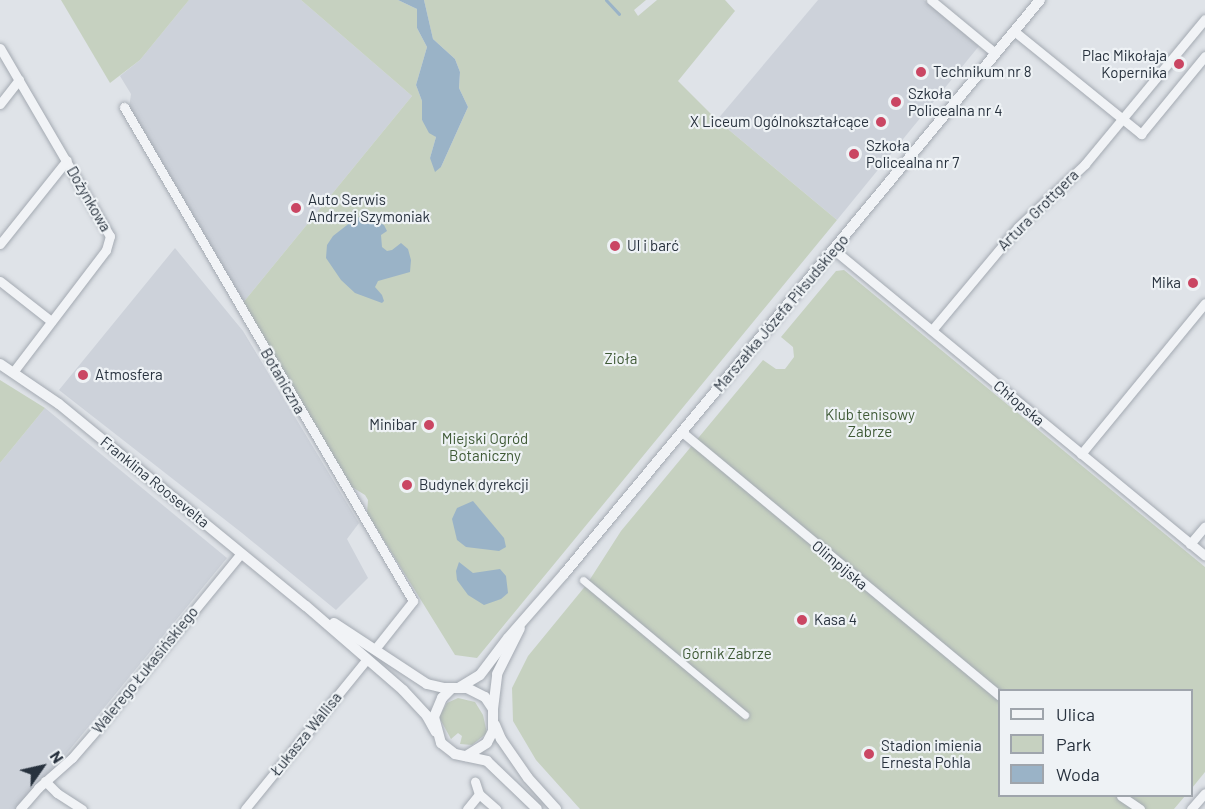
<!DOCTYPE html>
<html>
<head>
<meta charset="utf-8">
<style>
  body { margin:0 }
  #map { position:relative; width:1205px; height:809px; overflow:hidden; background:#dfe3e8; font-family:Barlow,sans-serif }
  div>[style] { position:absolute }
  .built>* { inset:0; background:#cdd2da }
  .green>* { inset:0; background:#c6d1c0 }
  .water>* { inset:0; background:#9ab3c7 }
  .stream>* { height:3px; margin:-1.5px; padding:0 1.5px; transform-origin:1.5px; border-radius:1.5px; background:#9ab3c7 }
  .roads { filter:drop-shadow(0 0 2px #a4aab2) drop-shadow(0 0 2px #a4aab2) }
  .pedestrian>* { height:7px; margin:-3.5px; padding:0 3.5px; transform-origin:3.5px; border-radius:3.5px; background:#f1f3f6 }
  .minor>* { height:9px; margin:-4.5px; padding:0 4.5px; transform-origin:4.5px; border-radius:4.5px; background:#f1f3f6 }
  .tertiary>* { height:10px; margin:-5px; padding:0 5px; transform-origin:5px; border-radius:5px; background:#f1f3f6 }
  .dots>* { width:16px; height:16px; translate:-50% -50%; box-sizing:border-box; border:3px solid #eef2f5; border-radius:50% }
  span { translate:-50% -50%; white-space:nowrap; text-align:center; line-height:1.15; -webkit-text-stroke:4.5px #eef2f5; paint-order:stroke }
  .poi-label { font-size:15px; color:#28323e }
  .right { translate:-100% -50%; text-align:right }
  .left { translate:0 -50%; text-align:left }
  .street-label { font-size:15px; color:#28323e }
  .park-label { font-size:15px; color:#3f5a36 }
  .legend { position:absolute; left:998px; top:689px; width:195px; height:108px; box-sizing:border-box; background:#eef2f5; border:2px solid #9fa5ac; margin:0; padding:8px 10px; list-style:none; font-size:18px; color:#28323e }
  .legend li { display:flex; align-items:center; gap:12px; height:30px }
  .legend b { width:30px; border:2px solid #9fa5ac }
  .north { position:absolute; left:12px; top:737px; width:60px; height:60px; -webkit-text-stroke:4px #eef2f5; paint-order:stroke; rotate:56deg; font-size:16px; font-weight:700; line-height:24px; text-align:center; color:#28323e }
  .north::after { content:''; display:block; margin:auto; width:21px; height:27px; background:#28323e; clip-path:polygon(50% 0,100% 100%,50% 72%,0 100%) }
</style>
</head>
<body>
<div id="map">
  <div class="built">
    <i style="clip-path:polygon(189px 0,301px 0,412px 96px,242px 304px,129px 108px,131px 94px,120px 76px,140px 60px)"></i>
    <i style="clip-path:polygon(818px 0,924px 0,979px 46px,837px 220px,717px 120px)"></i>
    <i style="clip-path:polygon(175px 248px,243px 331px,359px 523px,347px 539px,368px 578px,336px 610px,242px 533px,59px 390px)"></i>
    <i style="clip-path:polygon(45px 408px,227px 558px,21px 809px,0 809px,0 463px)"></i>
  </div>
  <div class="green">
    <i style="clip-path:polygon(61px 0,189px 0,140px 60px,110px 83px)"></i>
    <i style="clip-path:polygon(301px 0,398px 0,417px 9px,417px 28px,427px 47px,416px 85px,422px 101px,422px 120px,436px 137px,430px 158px,441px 167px,468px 107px,459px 88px,460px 72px,455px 59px,433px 39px,424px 0,646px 0,634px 10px,638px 16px,657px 0,725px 0,735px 11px,678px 81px,717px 120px,837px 220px,477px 658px,455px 655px,367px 513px,368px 500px,365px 495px,352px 487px,242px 304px,412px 96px)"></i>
    <i style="clip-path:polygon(844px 270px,1205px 567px,1205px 772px,1192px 788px,1192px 690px,1000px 690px,1000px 796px,1185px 796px,1174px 809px,580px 809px,536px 760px,513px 721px,512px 688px,528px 656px,587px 584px,621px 531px,763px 360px,776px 369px,785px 369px,794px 357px,793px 347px,781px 337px,836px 271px)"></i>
    <i style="clip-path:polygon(0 380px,45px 408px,0 463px)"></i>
    <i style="clip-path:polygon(458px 698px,475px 702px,483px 715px,487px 733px,472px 745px,460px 744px,462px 736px,458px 733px,451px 739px,439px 717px,447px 703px)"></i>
  </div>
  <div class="water">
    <i style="clip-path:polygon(398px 0,424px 0,433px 39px,455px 59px,460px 72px,459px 88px,468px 107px,441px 167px,435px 172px,430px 158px,436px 137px,429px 133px,422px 120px,422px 101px,416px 85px,427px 47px,417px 28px,417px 9px)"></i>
    <i style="clip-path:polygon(366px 216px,384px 225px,387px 231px,381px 235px,382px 247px,387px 251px,392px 250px,401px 243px,408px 249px,411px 260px,410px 272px,378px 281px,375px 287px,382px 295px,384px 301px,382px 303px,355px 293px,341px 280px,326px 258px,327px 245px,333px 236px,356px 218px)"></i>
    <i style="clip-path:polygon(473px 501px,504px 538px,506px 547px,499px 551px,466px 547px,457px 540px,452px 519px,457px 508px)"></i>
    <i style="clip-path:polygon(459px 562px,473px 573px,500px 569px,506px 576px,508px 593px,501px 599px,484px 605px,468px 595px,457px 580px,456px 571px)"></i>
  </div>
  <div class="stream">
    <i style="left:606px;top:0;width:19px;rotate:47deg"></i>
  </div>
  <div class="roads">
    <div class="pedestrian">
      <i style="left:583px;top:580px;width:211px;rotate:39.8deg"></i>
    </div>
    <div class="minor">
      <i style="left:931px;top:0;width:83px;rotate:39.6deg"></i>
      <i style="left:1014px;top:31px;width:164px;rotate:39deg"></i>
      <i style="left:1141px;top:134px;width:101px;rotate:-50.6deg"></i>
      <i style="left:0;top:48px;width:218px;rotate:59.7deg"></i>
      <i style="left:110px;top:236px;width:15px;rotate:106deg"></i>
      <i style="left:106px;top:250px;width:153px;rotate:127.3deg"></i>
      <i style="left:0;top:104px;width:31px;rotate:-52deg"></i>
      <i style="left:124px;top:107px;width:572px;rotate:59.67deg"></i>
      <i style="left:413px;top:601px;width:61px;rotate:128.4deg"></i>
      <i style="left:0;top:244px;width:107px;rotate:-51.4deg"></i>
      <i style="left:833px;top:249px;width:482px;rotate:39.5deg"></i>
      <i style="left:0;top:281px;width:65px;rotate:38.1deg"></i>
      <i style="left:932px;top:330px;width:134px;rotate:-50.1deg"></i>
      <i style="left:1018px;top:227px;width:92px;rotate:-43.2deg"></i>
      <i style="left:1085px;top:164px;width:188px;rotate:-50.4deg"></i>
      <i style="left:682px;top:432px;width:413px;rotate:39.7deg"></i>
      <i style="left:1081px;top:454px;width:195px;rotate:-50.6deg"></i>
      <i style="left:1190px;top:544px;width:23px;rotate:-50deg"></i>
      <i style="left:45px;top:781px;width:17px;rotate:45deg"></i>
      <i style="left:57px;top:793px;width:30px;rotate:33deg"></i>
      <i style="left:479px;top:794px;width:23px;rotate:41deg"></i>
      <i style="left:1121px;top:796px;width:23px;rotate:34deg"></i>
      <i style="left:20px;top:809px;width:28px;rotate:-49deg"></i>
      <i style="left:38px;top:788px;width:45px;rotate:-41.4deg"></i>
      <i style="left:72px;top:758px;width:40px;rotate:-49deg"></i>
      <i style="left:98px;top:728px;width:226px;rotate:-50.7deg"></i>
      <i style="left:245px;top:809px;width:193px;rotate:-50.9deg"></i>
      <i style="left:467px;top:809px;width:19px;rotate:-51deg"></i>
      <i style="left:479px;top:794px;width:13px;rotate:-108deg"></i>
      <i style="left:1191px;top:809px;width:21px;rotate:-49deg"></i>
    </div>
    <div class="tertiary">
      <i style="left:0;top:364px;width:71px;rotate:34.1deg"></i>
      <i style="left:59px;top:404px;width:319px;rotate:39.3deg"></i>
      <i style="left:306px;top:606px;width:128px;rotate:40.9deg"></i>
      <i style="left:403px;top:690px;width:35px;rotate:47deg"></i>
      <i style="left:427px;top:716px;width:18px;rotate:61deg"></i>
      <i style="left:334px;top:623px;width:111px;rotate:33.3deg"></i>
      <i style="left:427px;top:684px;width:18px;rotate:13deg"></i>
      <i style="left:445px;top:688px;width:22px"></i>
      <i style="left:467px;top:688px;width:20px;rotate:27deg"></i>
      <i style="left:485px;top:697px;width:14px;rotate:56deg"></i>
      <i style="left:493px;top:709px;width:22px;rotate:90deg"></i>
      <i style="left:493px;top:731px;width:13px;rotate:117deg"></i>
      <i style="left:487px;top:743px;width:25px;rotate:148deg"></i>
      <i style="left:460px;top:687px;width:23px;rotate:-31deg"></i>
      <i style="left:480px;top:675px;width:46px;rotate:-52.9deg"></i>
      <i style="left:508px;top:638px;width:85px;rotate:-48.8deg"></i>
      <i style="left:564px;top:574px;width:746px;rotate:-50.33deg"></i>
      <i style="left:452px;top:688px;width:14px;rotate:135deg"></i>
      <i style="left:442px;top:698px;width:21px;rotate:113deg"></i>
      <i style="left:434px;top:717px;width:27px;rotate:75deg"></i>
      <i style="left:441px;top:743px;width:18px;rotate:38deg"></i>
      <i style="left:455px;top:754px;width:33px;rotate:12deg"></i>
      <i style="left:487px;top:761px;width:69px;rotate:43.8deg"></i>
      <i style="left:493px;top:709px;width:35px;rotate:-83deg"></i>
      <i style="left:497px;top:674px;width:51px;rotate:-63.4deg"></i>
      <i style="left:495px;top:725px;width:15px;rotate:67deg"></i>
      <i style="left:501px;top:739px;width:47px;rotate:55.3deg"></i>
      <i style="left:528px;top:778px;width:42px;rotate:47.9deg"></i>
    </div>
  </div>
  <div class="dots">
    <i style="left:1179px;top:64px;background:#ca4663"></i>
    <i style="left:921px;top:72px;background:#ca4663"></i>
    <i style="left:896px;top:102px;background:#ca4663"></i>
    <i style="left:881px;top:122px;background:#ca4663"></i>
    <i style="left:854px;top:154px;background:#ca4663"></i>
    <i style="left:296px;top:208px;background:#ca4663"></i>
    <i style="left:615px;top:246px;background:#ca4663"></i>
    <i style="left:1193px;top:283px;background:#ca4663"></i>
    <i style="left:83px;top:375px;background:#ca4663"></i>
    <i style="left:429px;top:425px;background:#ca4663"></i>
    <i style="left:407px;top:485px;background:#ca4663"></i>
    <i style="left:802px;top:620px;background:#ca4663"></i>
    <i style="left:869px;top:754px;background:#ca4663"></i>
  </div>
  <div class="poi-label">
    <span class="right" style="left:1167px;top:64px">Plac Mikołaja<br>Kopernika</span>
    <span class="left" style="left:933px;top:72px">Technikum nr 8</span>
    <span class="left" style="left:908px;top:102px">Szkoła<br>Policealna nr 4</span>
    <span class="right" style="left:869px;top:122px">X Liceum Ogólnokształcące</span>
    <span class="left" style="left:866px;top:154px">Szkoła<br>Policealna nr 7</span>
    <span class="left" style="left:308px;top:208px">Auto Serwis<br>Andrzej Szymoniak</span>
    <span class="left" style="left:627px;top:246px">Ul i barć</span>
    <span class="right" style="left:1181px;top:283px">Mika</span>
    <span class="left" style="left:95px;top:375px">Atmosfera</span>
    <span class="right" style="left:417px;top:425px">Minibar</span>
    <span class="left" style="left:419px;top:485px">Budynek dyrekcji</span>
    <span class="left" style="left:814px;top:620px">Kasa 4</span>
    <span class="left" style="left:881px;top:754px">Stadion imienia<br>Ernesta Pohla</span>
  </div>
  <div class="street-label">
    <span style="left:89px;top:199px;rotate:60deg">Dożynkowa</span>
    <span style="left:1038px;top:210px;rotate:-45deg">Artura Grottgera</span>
    <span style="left:781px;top:313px;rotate:-50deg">Marszałka Józefa Piłsudskiego</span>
    <span style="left:283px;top:381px;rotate:60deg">Botaniczna</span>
    <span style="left:1019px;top:403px;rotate:40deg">Chłopska</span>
    <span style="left:155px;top:482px;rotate:39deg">Franklina Roosevelta</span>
    <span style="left:840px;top:565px;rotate:40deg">Olimpijska</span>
    <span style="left:145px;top:670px;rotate:-51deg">Walerego Łukasińskiego</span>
    <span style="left:306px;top:734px;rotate:-51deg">Łukasza Wallisa</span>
  </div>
  <div class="park-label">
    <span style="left:621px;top:359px">Zioła</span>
    <span style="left:870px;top:423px">Klub tenisowy<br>Zabrze</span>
    <span style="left:485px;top:447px">Miejski Ogród<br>Botaniczny</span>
    <span style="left:727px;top:654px">Górnik Zabrze</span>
  </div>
  <ul class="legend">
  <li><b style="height:8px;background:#f1f3f6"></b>Ulica</li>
  <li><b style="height:16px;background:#c6d1c0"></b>Park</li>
  <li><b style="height:16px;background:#9ab3c7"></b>Woda</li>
  </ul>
  <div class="north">N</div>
</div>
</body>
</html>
